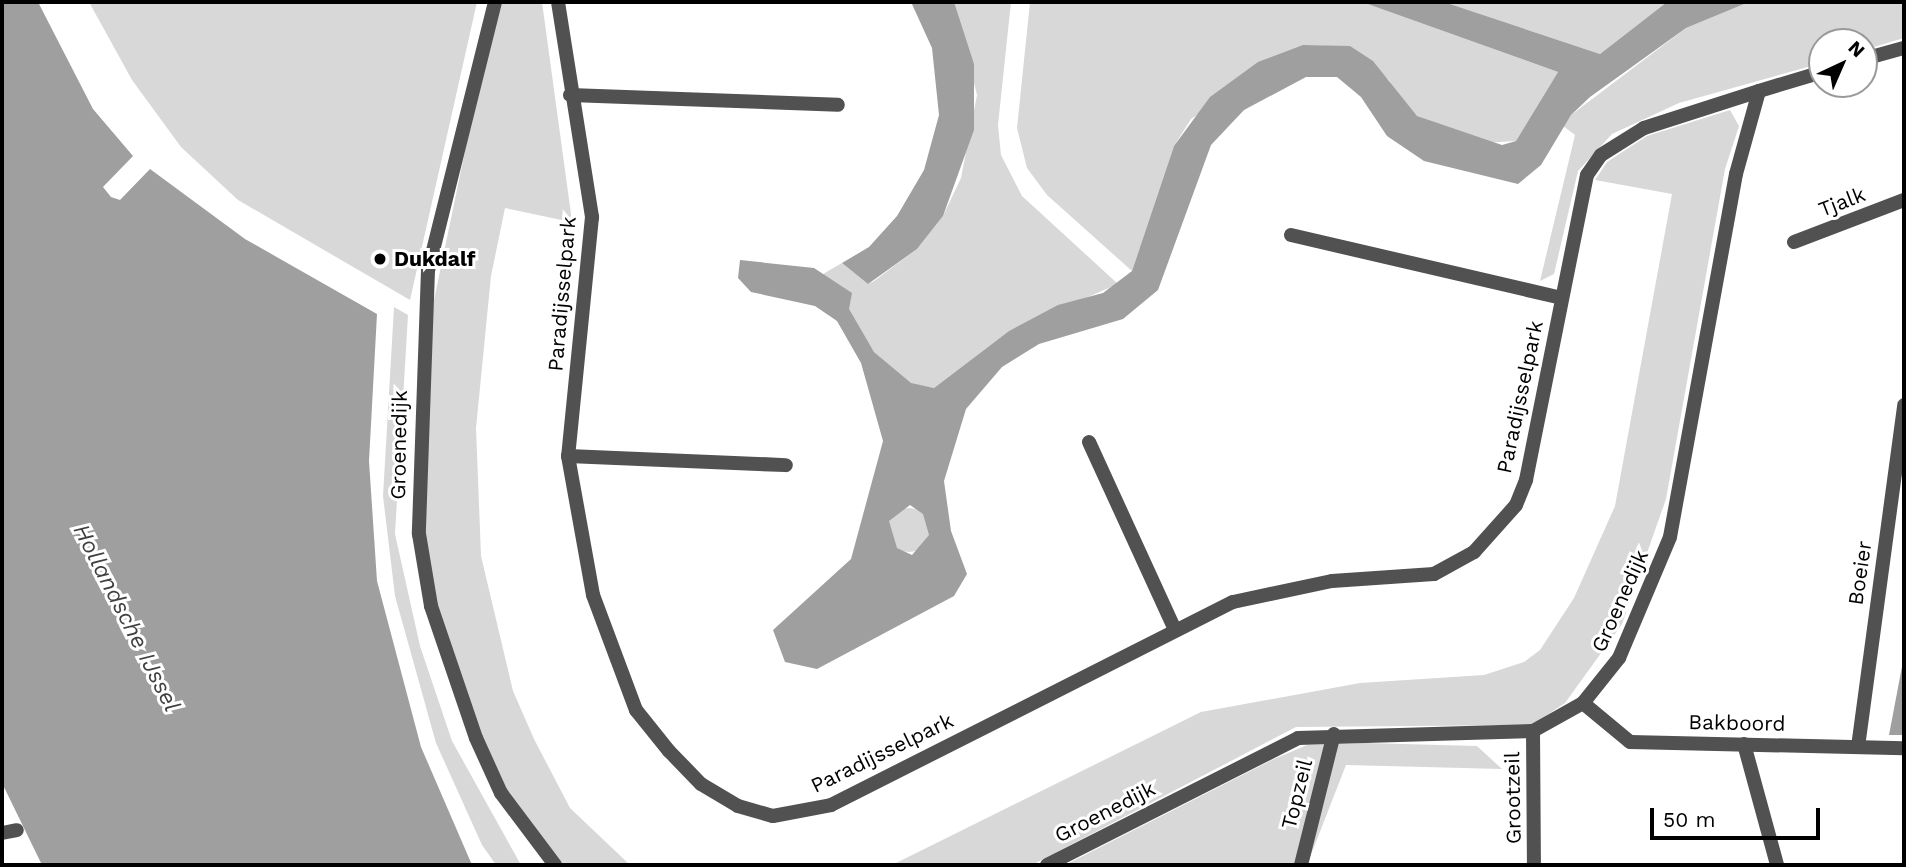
<!DOCTYPE html>
<html>
<head>
<meta charset="utf-8">
<style>
  body { margin:0 }
  #map { position:relative; width:1906px; height:867px; overflow:hidden; background:#fff; font-family:"Work Sans",sans-serif }
  div>[style] { position:absolute }
  .green>* { inset:0; background:#d8d8d8 }
  .round { border-radius:50% }
  .water>* { inset:0; background:#9f9f9f }
  .minor>* { height:14px; margin:-7px; padding:0 7px; transform-origin:7px; border-radius:7px; background:#515151 }
  .dots>* { width:19px; height:19px; translate:-50% -50%; box-sizing:border-box; border:4px solid #fff; border-radius:50% }
  span { translate:-50% -50%; white-space:nowrap; text-align:center; line-height:1.15; -webkit-text-stroke:6px #fff; paint-order:stroke }
  .street-label { font-size:21px; color:#000 }
  .poi-label { font-size:21px; color:#000; font-weight:700 }
  .left { translate:0 -50%; text-align:left }
  .water-label { font-size:23px; color:#404040; font-style:italic }
  .frame { position:absolute; inset:0; border:4px solid #000; pointer-events:none }
  .north { position:absolute; left:1808px; top:28px; width:70px; height:70px; box-sizing:border-box; background:#fff; border:2px solid #999; border-radius:50%; rotate:44deg; font-size:19px; font-weight:700; line-height:28px; text-align:center; color:#000 }
  .north::after { content:''; display:block; margin:auto; width:24px; height:32px; background:#000; clip-path:polygon(50% 0,100% 100%,50% 72%,0 100%) }
  .scale { position:absolute; left:1650px; top:808px; width:170px; height:32px; box-sizing:border-box; border:4px solid #000; border-top:0; padding-left:9px; font-size:21px; line-height:24px; white-space:nowrap; color:#000; -webkit-text-stroke:5px #fff; paint-order:stroke }
</style>
</head>
<body>
<div id="map">
  <div class="green">
    <i style="clip-path:polygon(89px 2px,477px 2px,410px 300px,238px 200px,181px 147px,132px 80px)"></i>
    <i style="clip-path:polygon(496px 2px,542px 2px,571px 214px,571px 222px,505px 208px,491px 276px,476px 428px,481px 556px,513px 691px,534px 739px,570px 808px,630px 865px,555px 865px,501px 797px,420px 564px,423px 353px)"></i>
    <i style="clip-path:polygon(954px 2px,1011px 2px,998px 125px,1001px 155px,1022px 196px,1118px 284px,1009px 331px,934px 388px,911px 384px,874px 352px,823px 274px,842px 263px,868px 284px,874px 281px,917px 249px,943px 216px,961px 178px,977px 95px)"></i>
    <i style="clip-path:polygon(1030px 2px,1362px 2px,1558px 72px,1516px 141px,1483px 143px,1417px 116px,1402px 104px,1389px 80px,1350px 47px,1303px 45px,1191px 119px,1174px 146px,1132px 271px,1047px 195px,1027px 168px,1017px 128px)"></i>
    <i style="clip-path:polygon(1444px 2px,1667px 2px,1600px 54px)"></i>
    <i style="clip-path:polygon(1749px 2px,1904px 2px,1904px 38px,1864px 50px,1864px 42px,1822px 42px,1822px 63px,1679px 103px,1612px 134px,1578px 171px,1554px 274px,1540px 281px,1575px 135px,1563px 126px,1571px 115px,1686px 28px)"></i>
    <i style="clip-path:polygon(1730px 110px,1739px 126px,1725px 169px,1666px 499px,1622px 624px,1565px 703px,1532px 725px,1296px 727px,1032px 865px,892px 865px,1201px 712px,1360px 683px,1484px 675px,1524px 662px,1540px 650px,1574px 598px,1615px 506px,1672px 194px,1595px 180px,1607px 162px,1647px 136px)"></i>
    <i style="clip-path:polygon(394px 307px,408px 315px,395px 534px,420px 646px,452px 741px,521px 865px,496px 865px,482px 845px,436px 743px,395px 596px,383px 496px)"></i>
    <i class="round" style="left:887px;top:508px;width:44px;height:44px"></i>
    <i style="clip-path:polygon(1365px 743px,1477px 746px,1502px 769px,1346px 765px,1307px 865px,1065px 865px,1274px 759px,1307px 745px)"></i>
  </div>
  <div class="water">
    <i style="clip-path:polygon(2px 2px,38px 2px,93px 109px,133px 156px,103px 187px,111px 197px,120px 200px,150px 169px,245px 239px,377px 314px,369px 461px,377px 581px,421px 747px,472px 865px,42px 865px,2px 783px)"></i>
    <i style="clip-path:polygon(911px 2px,954px 2px,974px 64px,974px 130px,943px 216px,917px 249px,868px 284px,842px 263px,869px 247px,897px 216px,924px 170px,939px 115px,932px 48px)"></i>
    <i style="clip-path:polygon(evenodd,1362px 2px,1444px 2px,1600px 54px,1667px 2px,1749px 2px,1686px 28px,1590px 97px,1571px 115px,1541px 165px,1518px 184px,1424px 161px,1387px 136px,1361px 97px,1337px 77px,1306px 77px,1244px 110px,1211px 145px,1158px 290px,1123px 319px,1039px 344px,1002px 367px,966px 409px,944px 481px,951px 531px,967px 574px,954px 596px,817px 669px,785px 662px,773px 630px,851px 559px,883px 441px,861px 363px,837px 321px,815px 306px,751px 292px,738px 278px,740px 260px,814px 268px,852px 293px,849px 309px,874px 352px,911px 383px,934px 388px,1009px 331px,1058px 305px,1103px 293px,1132px 271px,1174px 146px,1210px 97px,1258px 62px,1303px 45px,1350px 46px,1373px 61px,1417px 116px,1502px 145px,1516px 141px,1558px 72px,1362px 2px,910px 505px,923px 514px,929px 535px,912px 555px,897px 548px,889px 521px,910px 505px)"></i>
    <i style="clip-path:polygon(1904px 656px,1904px 735px,1889px 735px)"></i>
  </div>
  <div class="minor">
    <i style="left:495px;top:2px;width:276px;rotate:104deg"></i>
    <i style="left:428px;top:270px;width:264px;rotate:92deg"></i>
    <i style="left:419px;top:534px;width:73px;rotate:80.5deg"></i>
    <i style="left:431px;top:606px;width:139px;rotate:71.2deg"></i>
    <i style="left:476px;top:738px;width:60px;rotate:65.6deg"></i>
    <i style="left:501px;top:793px;width:90px;rotate:53.1deg"></i>
    <i style="left:558px;top:2px;width:218px;rotate:81deg"></i>
    <i style="left:592px;top:217px;width:240px;rotate:95.7deg"></i>
    <i style="left:568px;top:456px;width:141px;rotate:79.8deg"></i>
    <i style="left:593px;top:595px;width:123px;rotate:69.5deg"></i>
    <i style="left:636px;top:710px;width:53px;rotate:51.2deg"></i>
    <i style="left:669px;top:751px;width:46px;rotate:45.9deg"></i>
    <i style="left:701px;top:784px;width:43px;rotate:30.7deg"></i>
    <i style="left:738px;top:806px;width:36px;rotate:16deg"></i>
    <i style="left:773px;top:816px;width:59px;rotate:-10.7deg"></i>
    <i style="left:831px;top:805px;width:450px;rotate:-26.8deg"></i>
    <i style="left:1233px;top:602px;width:101px;rotate:-12deg"></i>
    <i style="left:1332px;top:581px;width:102px;rotate:-3.9deg"></i>
    <i style="left:1434px;top:574px;width:46px;rotate:-28.8deg"></i>
    <i style="left:1474px;top:552px;width:63px;rotate:-48.2deg"></i>
    <i style="left:1516px;top:505px;width:27px;rotate:-68deg"></i>
    <i style="left:1526px;top:480px;width:311px;rotate:-78.7deg"></i>
    <i style="left:1587px;top:175px;width:24px;rotate:-55deg"></i>
    <i style="left:1601px;top:155px;width:51px;rotate:-32.1deg"></i>
    <i style="left:1644px;top:128px;width:121px;rotate:-17.8deg"></i>
    <i style="left:1864px;top:59px;width:41px;rotate:-15.4deg"></i>
    <i style="left:570px;top:95px;width:268px;rotate:2.1deg"></i>
    <i style="left:1291px;top:235px;width:278px;rotate:13.1deg"></i>
    <i style="left:1794px;top:242px;width:118px;rotate:-20.9deg"></i>
    <i style="left:1089px;top:442px;width:205px;rotate:65.4deg"></i>
    <i style="left:568px;top:456px;width:218px;rotate:2.4deg"></i>
    <i style="left:1583px;top:703px;width:61px;rotate:39.7deg"></i>
    <i style="left:1630px;top:742px;width:274px;rotate:1.3deg"></i>
    <i style="left:1533px;top:731px;width:134px;rotate:89.6deg"></i>
    <i style="left:1744px;top:744px;width:125px;rotate:74.7deg"></i>
    <i style="left:1858px;top:747px;width:345px;rotate:-82.3deg"></i>
    <i style="left:2px;top:833px;width:15px;rotate:-11deg"></i>
    <i style="left:1047px;top:865px;width:281px;rotate:-26.8deg"></i>
    <i style="left:1298px;top:738px;width:235px;rotate:-1.7deg"></i>
    <i style="left:1533px;top:731px;width:57px;rotate:-29.2deg"></i>
    <i style="left:1583px;top:703px;width:58px;rotate:-51.3deg"></i>
    <i style="left:1619px;top:658px;width:131px;rotate:-67.1deg"></i>
    <i style="left:1670px;top:537px;width:369px;rotate:-79.7deg"></i>
    <i style="left:1736px;top:174px;width:86px;rotate:-74.5deg"></i>
    <i style="left:1759px;top:91px;width:66px;rotate:-16.8deg"></i>
    <i style="left:1301px;top:865px;width:135px;rotate:-75.9deg"></i>
  </div>
  <div class="dots">
    <i style="left:380px;top:259px;background:#000"></i>
  </div>
  <div class="street-label">
    <span style="left:1842px;top:202px;rotate:-21deg">Tjalk</span>
    <span style="left:562px;top:294px;rotate:-85deg">Paradijsselpark</span>
    <span style="left:1520px;top:397px;rotate:-78deg">Paradijsselpark</span>
    <span style="left:399px;top:445px;rotate:-89deg">Groenedijk</span>
    <span style="left:1860px;top:573px;rotate:-82deg">Boeier</span>
    <span style="left:1620px;top:601px;rotate:-66deg">Groenedijk</span>
    <span style="left:1737px;top:723px;rotate:1deg">Bakboord</span>
    <span style="left:882px;top:753px;rotate:-26deg">Paradijsselpark</span>
    <span style="left:1297px;top:794px;rotate:-76deg">Topzeil</span>
    <span style="left:1513px;top:798px;rotate:-91deg">Grootzeil</span>
    <span style="left:1105px;top:812px;rotate:-27deg">Groenedijk</span>
  </div>
  <div class="poi-label">
    <span class="left" style="left:394px;top:259px">Dukdalf</span>
  </div>
  <div class="water-label">
    <span style="left:126px;top:618px;rotate:63deg">Hollandsche IJssel</span>
  </div>
  <div class="frame"></div>
  <div class="north">N</div>
  <div class="scale">50 m</div>
</div>
</body>
</html>
